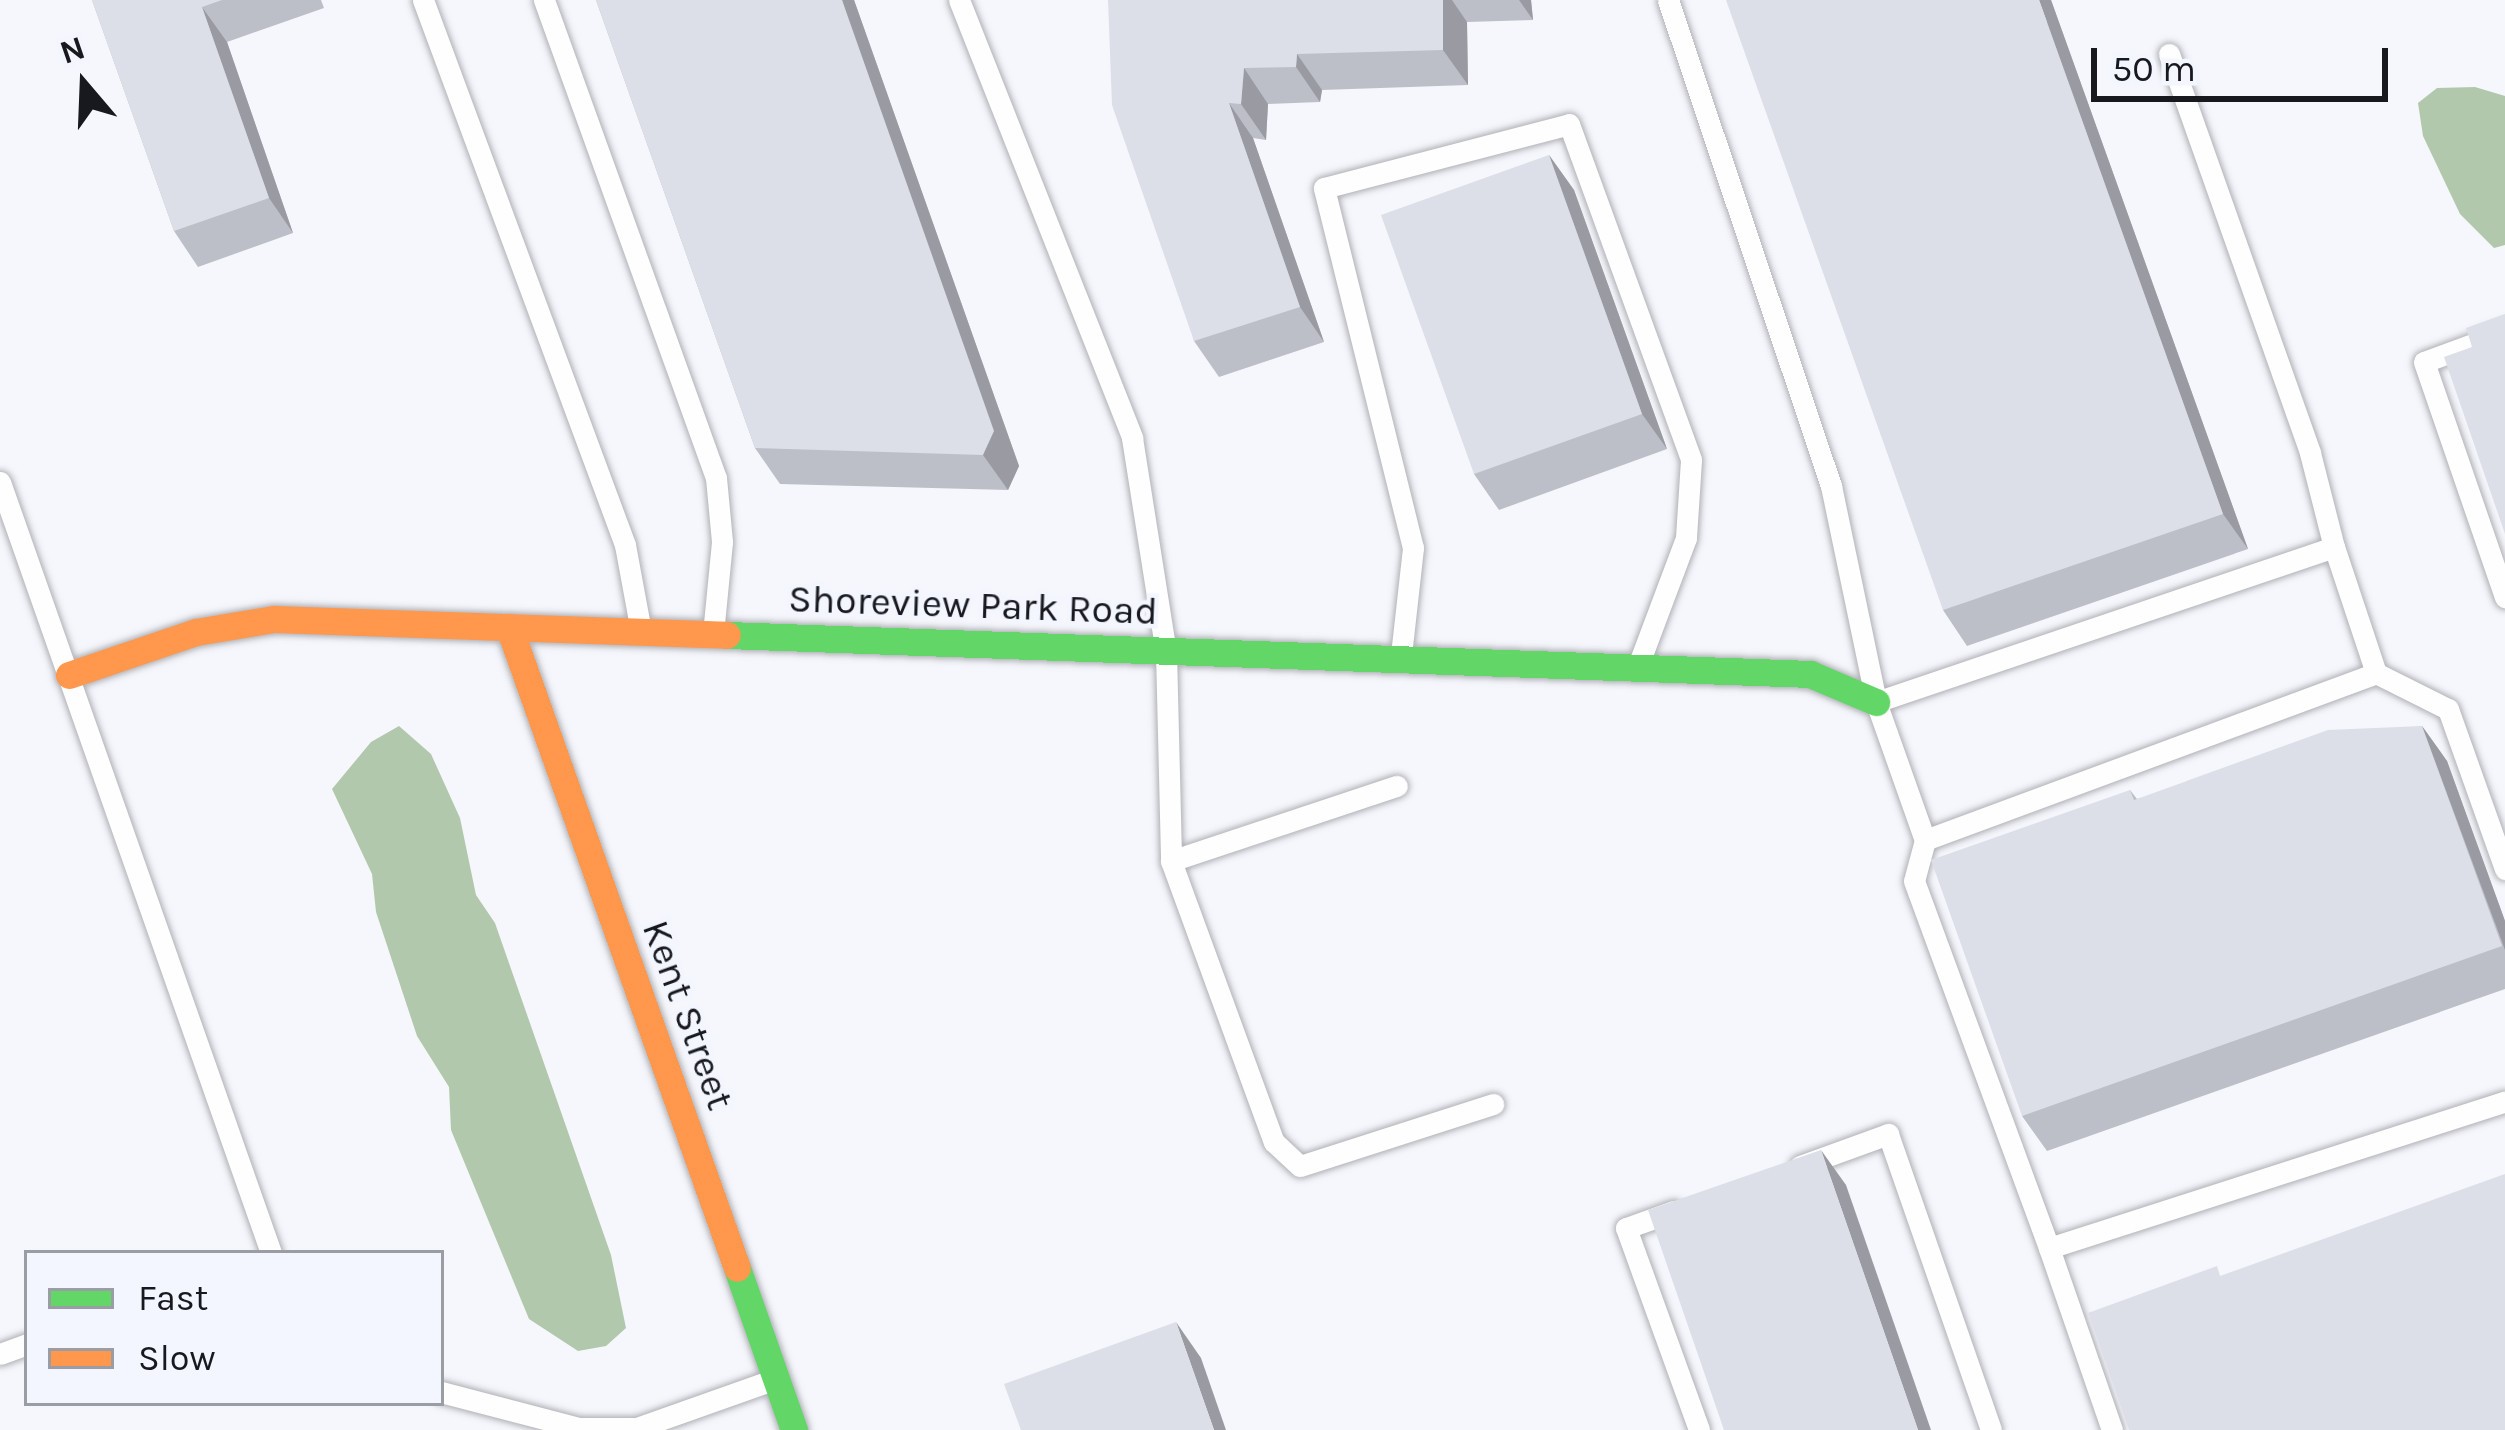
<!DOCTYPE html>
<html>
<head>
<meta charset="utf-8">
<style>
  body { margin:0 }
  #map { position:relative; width:2505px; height:1430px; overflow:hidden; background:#f6f7fc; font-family:Karla,sans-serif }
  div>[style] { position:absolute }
  .water>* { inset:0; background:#b2c8ac }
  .roads { filter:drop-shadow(0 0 3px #b0b1b6) drop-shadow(0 0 3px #b0b1b6) }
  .lane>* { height:21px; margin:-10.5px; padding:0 10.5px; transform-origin:10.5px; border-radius:10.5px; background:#fefeff }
  .fast>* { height:27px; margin:-13.5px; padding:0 13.5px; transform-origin:13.5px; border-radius:13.5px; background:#63d668 }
  .slow>* { height:27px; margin:-13.5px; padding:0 13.5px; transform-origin:13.5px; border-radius:13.5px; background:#ff974d }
  .wall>* { inset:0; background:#bdbfc8 }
  .shaded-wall>* { inset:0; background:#9a9ba2 }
  .building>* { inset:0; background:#dcdee8 }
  span { translate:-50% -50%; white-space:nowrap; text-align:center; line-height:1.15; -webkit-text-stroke:9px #f3f5ff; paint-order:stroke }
  .street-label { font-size:39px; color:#17191e }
  .legend { position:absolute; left:24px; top:1250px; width:420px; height:156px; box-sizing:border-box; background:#f3f5ff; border:3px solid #9b9da5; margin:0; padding:15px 21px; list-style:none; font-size:36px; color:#17191e }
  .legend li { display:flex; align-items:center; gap:24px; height:60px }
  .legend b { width:60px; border:3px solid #9b9da5 }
  .north { position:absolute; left:24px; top:24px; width:120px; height:120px; -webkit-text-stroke:9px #f3f5ff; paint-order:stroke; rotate:341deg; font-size:33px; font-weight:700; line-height:48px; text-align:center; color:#17191e }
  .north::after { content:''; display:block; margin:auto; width:42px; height:54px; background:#17191e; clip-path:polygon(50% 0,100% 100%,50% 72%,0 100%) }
  .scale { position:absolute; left:2091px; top:48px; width:297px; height:54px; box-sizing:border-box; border:6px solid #17191e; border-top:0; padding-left:15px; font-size:36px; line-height:42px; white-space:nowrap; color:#17191e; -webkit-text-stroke:9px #f3f5ff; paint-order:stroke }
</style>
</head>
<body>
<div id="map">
  <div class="water">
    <i style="clip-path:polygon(2475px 87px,2505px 96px,2505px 245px,2494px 248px,2460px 214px,2423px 136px,2418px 103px,2437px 88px)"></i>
    <i style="clip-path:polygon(399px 726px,431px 754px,460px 818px,476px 895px,495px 923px,611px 1255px,626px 1328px,606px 1346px,578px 1351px,529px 1319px,451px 1130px,449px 1087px,417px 1036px,376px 912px,372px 874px,332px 789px,371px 742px)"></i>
  </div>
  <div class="roads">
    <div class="lane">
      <i style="left:423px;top:0;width:581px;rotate:69.66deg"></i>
      <i style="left:625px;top:545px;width:87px;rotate:79.5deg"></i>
      <i style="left:544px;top:0;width:508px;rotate:70.21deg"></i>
      <i style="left:716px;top:478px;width:64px;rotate:84.6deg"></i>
      <i style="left:722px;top:542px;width:92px;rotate:95.6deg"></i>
      <i style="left:959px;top:0;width:471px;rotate:68.4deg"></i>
      <i style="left:1132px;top:438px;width:217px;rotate:81deg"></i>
      <i style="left:1166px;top:652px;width:209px;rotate:88.6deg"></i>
      <i style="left:1171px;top:861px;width:299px;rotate:69.9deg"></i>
      <i style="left:1274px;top:1142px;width:35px;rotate:43deg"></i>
      <i style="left:1300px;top:1166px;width:203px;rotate:-17.8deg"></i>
      <i style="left:1668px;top:0;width:513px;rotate:71.46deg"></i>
      <i style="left:1831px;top:486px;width:221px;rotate:78.2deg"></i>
      <i style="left:1876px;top:702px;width:146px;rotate:70.5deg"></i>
      <i style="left:1925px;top:840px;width:481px;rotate:-20.3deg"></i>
      <i style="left:2376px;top:673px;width:133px;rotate:-108.4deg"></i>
      <i style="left:2334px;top:547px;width:484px;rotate:161.3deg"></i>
      <i style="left:2169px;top:54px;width:423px;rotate:70.5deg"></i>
      <i style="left:2310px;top:453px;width:97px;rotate:75.7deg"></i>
      <i style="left:2505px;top:332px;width:86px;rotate:159.7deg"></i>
      <i style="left:2424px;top:362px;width:249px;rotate:71deg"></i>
      <i style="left:0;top:482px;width:817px;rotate:70.63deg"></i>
      <i style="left:1401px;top:655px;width:108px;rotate:-83.6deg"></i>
      <i style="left:1413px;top:548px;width:371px;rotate:-103.9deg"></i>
      <i style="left:1324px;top:188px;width:253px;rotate:-14.6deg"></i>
      <i style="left:1569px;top:124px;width:357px;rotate:70deg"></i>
      <i style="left:1691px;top:460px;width:78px;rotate:93.7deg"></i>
      <i style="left:1686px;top:538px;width:134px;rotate:110.6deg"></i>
      <i style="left:2376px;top:673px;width:80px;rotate:26.6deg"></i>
      <i style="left:2448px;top:709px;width:170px;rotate:70.4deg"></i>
      <i style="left:1925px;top:840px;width:42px;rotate:105deg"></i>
      <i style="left:1914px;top:881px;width:391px;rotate:69.8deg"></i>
      <i style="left:2049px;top:1248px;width:479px;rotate:-17.8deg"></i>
      <i style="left:1171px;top:861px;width:238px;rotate:-18.4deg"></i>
      <i style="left:1800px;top:1166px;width:94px;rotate:-20deg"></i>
      <i style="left:1888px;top:1134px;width:313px;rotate:70.8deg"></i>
      <i style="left:1674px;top:1211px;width:51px;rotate:160.5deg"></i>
      <i style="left:1626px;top:1228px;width:215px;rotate:70.1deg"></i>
      <i style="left:2049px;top:1248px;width:193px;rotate:70.9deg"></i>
      <i style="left:0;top:1354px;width:29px;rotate:-20deg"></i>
      <i style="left:441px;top:1392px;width:143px;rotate:14.6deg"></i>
      <i style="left:579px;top:1428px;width:58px"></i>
      <i style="left:637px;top:1428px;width:146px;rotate:-19.5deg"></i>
    </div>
    <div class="fast">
      <i style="left:727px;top:635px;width:1084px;rotate:2.06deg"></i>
      <i style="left:1810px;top:674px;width:72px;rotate:23deg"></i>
      <i style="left:737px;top:1268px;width:172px;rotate:70.6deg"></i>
    </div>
    <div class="slow">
      <i style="left:509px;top:627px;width:680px;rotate:70.42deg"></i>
      <i style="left:69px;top:675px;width:134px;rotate:-18.7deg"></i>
      <i style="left:196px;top:632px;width:79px;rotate:-9.5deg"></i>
      <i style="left:274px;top:619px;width:453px;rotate:2deg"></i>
    </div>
  </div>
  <div class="wall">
    <i style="clip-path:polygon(92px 0,321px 0,324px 8px,227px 42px,293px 233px,198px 267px,174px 231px)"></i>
    <i style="clip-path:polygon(596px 0,854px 0,1019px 466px,1008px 490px,780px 484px,755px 448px)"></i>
    <i style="clip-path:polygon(1108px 0,1531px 0,1533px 20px,1467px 22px,1468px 85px,1322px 90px,1320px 102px,1268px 104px,1266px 140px,1253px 138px,1324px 342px,1219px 377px,1194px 341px)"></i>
    <i style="clip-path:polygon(2051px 0,2248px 549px,1967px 646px,1943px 610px)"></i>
    <i style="clip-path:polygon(1549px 155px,1574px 190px,1667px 449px,1499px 510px,1474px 474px)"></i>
    <i style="clip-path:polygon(2422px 726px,2447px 761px,2505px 921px,2505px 989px,2047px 1151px,2022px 1116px,2130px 790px,2137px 799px)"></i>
  </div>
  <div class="shaded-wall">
    <i style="clip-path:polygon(842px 0,854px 0,1019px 466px,1008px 490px,983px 455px)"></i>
    <i style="clip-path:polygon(1443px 0,1452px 0,1467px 22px,1468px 85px,1443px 50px)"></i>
    <i style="clip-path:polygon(1519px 0,1531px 0,1533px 20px)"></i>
    <i style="clip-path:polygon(2039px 0,2051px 0,2248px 549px,2223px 514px)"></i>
    <i style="clip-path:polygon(202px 7px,227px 42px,293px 233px,269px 198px)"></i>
    <i style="clip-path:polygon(1297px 54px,1322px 90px,1320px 102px,1296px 67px)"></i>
    <i style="clip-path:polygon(1244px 68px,1268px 104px,1266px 140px,1241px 104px)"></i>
    <i style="clip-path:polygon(1229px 103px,1253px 138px,1324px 342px,1300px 307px)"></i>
    <i style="clip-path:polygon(1549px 155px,1574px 190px,1667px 449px,1642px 414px)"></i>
    <i style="clip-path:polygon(2422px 726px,2447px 761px,2505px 921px,2505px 950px)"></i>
    <i style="clip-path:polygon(1821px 1150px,1846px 1185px,1931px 1430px,1918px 1430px)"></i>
    <i style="clip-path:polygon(1176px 1322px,1201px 1358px,1226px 1430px,1214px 1430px)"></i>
  </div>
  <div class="building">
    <i style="clip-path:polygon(92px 0,222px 0,202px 7px,269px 198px,174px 231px)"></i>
    <i style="clip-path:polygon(596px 0,842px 0,994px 431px,983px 455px,755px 448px)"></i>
    <i style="clip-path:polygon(1108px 0,1443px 0,1443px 50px,1297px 54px,1296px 67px,1244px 68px,1241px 104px,1229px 103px,1300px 307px,1194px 341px,1112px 105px)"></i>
    <i style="clip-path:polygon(1726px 0,2039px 0,2223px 514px,1943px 610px)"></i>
    <i style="clip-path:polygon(1549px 155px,1642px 414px,1474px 474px,1381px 215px)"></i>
    <i style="clip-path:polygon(2505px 314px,2505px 534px,2444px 357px,2472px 347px,2466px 328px)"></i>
    <i style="clip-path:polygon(2422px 726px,2502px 946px,2022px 1116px,1931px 860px,2130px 790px,2134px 800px,2328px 730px)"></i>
    <i style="clip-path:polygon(1821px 1150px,1918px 1430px,1724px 1430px,1648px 1210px)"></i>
    <i style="clip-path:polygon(2505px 1174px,2505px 1430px,2129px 1430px,2088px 1313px,2217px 1266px,2220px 1276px)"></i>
    <i style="clip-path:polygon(1176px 1322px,1214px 1430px,1021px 1430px,1004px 1384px)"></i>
  </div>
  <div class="street-label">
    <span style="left:973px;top:605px;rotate:2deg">Shoreview Park Road</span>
    <span style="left:688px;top:1015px;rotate:70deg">Kent Street</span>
  </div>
  <ul class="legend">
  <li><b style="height:15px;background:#63d668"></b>Fast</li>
  <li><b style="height:15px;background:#ff974d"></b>Slow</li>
  </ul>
  <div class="north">N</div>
  <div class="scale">50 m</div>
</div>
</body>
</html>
